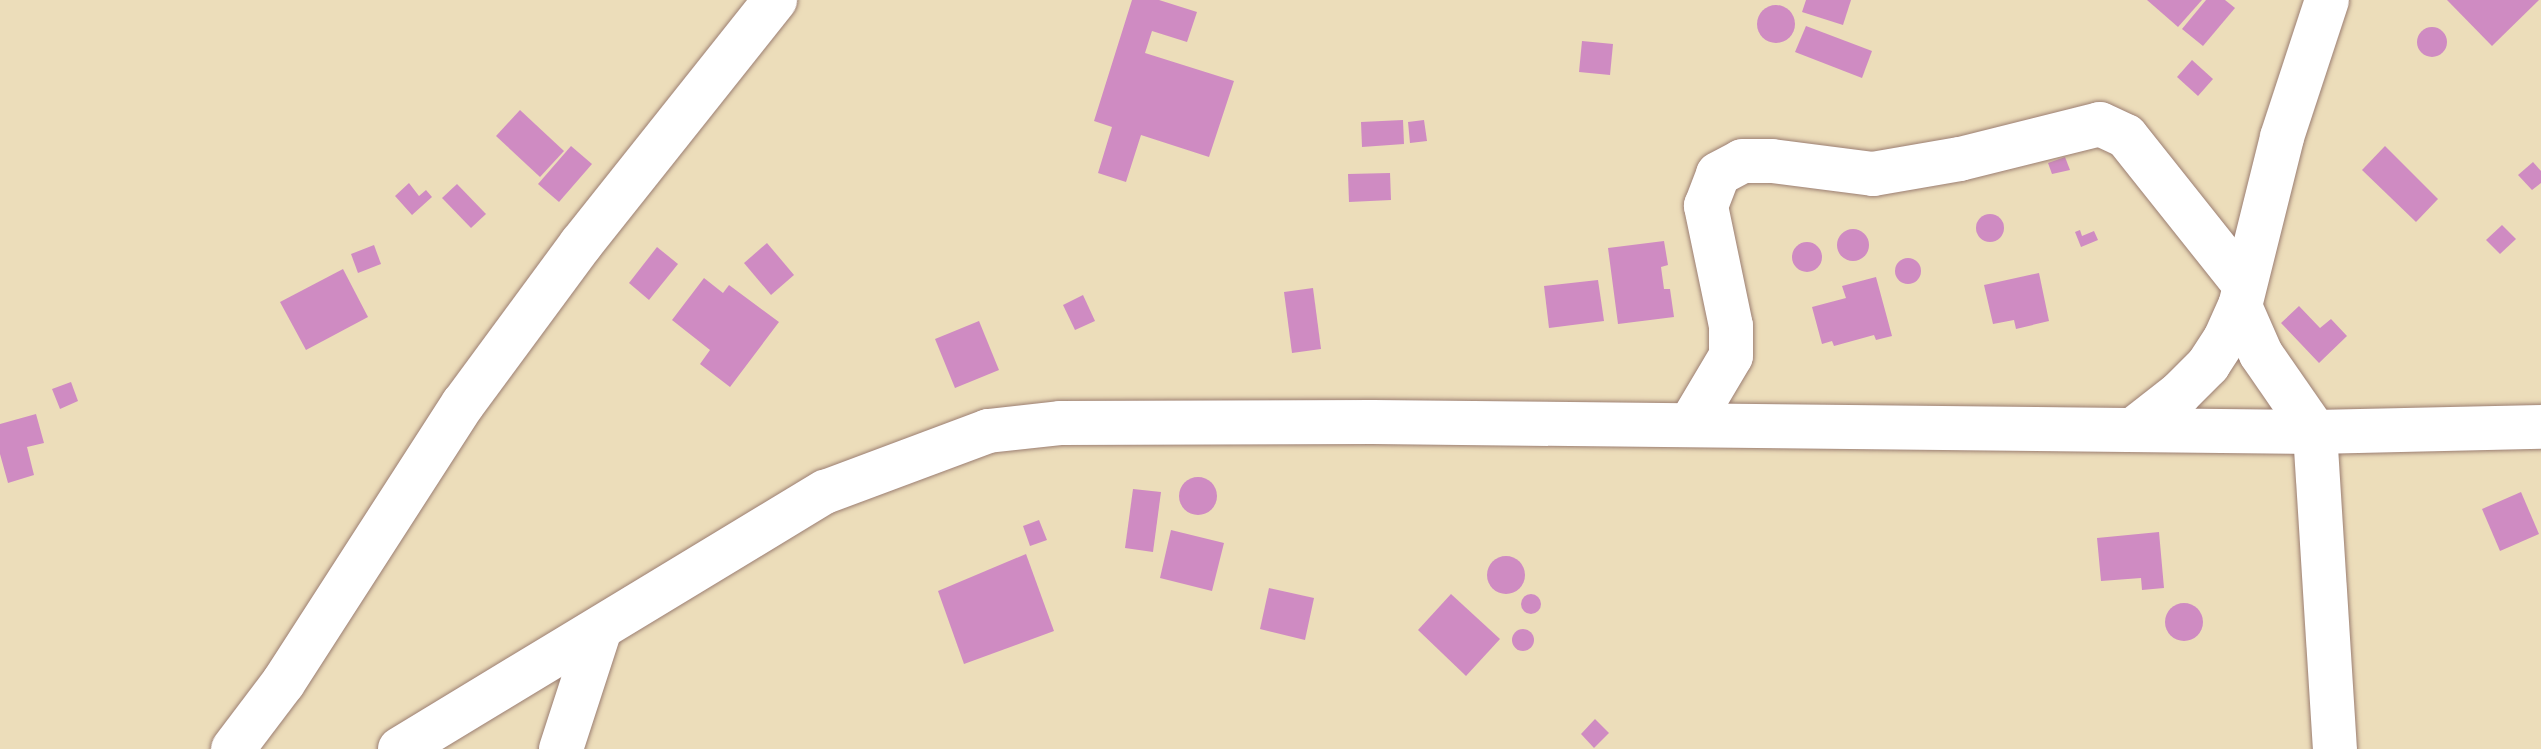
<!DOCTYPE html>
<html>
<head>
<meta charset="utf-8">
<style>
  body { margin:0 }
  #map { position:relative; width:2541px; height:749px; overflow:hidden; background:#ecddba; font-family:"Indie Flower",sans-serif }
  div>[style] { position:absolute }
  .building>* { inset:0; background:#cf8bc2 }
  .round { border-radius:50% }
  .roads { filter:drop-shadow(0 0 2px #9b7e72) drop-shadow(0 0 2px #9b7e72) }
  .minor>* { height:44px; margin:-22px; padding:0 22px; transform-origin:22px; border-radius:22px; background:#fff }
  span { translate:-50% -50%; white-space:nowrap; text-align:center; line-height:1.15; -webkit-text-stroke:6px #fcf5e5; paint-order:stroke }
</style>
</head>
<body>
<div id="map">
  <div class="building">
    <i style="clip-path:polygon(1132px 0,1159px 0,1197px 12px,1187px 42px,1152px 31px,1145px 53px,1234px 81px,1209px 157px,1141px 135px,1126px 182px,1098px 173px,1112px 127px,1094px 121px)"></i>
    <i style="clip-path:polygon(1806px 0,1851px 0,1843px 25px,1802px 12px)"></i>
    <i style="clip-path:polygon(2147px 0,2202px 0,2178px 27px)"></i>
    <i style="clip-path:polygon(2206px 0,2225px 0,2235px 8px,2203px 46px,2182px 29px)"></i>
    <i style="clip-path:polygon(2447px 0,2539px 0,2492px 46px)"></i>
    <i class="round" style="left:1757px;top:5px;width:38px;height:38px"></i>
    <i style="clip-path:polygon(1806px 26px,1872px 51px,1862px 78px,1795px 52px)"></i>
    <i class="round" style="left:2417px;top:27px;width:30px;height:30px"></i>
    <i style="clip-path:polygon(1582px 41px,1613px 44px,1610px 75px,1579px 72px)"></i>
    <i style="clip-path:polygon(2192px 60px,2213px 79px,2198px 96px,2177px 77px)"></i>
    <i style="clip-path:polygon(520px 110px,564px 151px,540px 177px,496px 136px)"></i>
    <i style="clip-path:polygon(1403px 120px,1404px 144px,1362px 147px,1361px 122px)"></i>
    <i style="clip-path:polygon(1424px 120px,1427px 141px,1410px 143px,1408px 122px)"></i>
    <i style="clip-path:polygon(571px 146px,592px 164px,559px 202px,538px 184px)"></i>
    <i style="clip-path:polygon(2385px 146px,2438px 199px,2416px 222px,2362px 170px)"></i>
    <i style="clip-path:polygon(2065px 157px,2070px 170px,2052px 174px,2048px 163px)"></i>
    <i style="clip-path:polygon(2533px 162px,2541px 171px,2541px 183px,2532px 190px,2518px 175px)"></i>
    <i style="clip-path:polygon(1390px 173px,1391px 200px,1349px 202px,1348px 174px)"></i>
    <i style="clip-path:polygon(409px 183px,419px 196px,426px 190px,432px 197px,412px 215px,395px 196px)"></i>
    <i style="clip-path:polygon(457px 184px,486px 214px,471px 228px,442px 198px)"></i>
    <i class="round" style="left:1976px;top:214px;width:28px;height:28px"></i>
    <i style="clip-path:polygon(2502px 225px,2516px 239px,2500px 254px,2486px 240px)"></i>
    <i class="round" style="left:1837px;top:229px;width:32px;height:32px"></i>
    <i style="clip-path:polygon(2080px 230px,2082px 236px,2094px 231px,2098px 240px,2081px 247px,2075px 232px)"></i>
    <i style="clip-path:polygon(1664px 241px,1668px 265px,1661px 267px,1664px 289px,1670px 289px,1674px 317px,1618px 324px,1608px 248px)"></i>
    <i class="round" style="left:1792px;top:242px;width:30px;height:30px"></i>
    <i style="clip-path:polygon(767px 243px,794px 275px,771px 295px,744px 263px)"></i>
    <i style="clip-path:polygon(374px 245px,381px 264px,358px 273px,351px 254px)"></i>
    <i style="clip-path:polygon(657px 247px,678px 264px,649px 300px,629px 283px)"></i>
    <i class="round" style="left:1895px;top:258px;width:26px;height:26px"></i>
    <i style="clip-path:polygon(343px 269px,368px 317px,306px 350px,280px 302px)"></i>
    <i style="clip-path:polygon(2039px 273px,2049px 321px,2016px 329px,2014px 320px,1993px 324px,1984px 285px)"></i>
    <i style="clip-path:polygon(1876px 277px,1892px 336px,1876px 340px,1874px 335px,1834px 346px,1832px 341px,1822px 344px,1812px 307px,1846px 298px,1842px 286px)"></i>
    <i style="clip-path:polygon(704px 278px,723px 293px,729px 285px,779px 322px,730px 387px,700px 364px,710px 350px,672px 320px)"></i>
    <i style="clip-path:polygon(1598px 280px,1604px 321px,1549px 328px,1544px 286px)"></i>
    <i style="clip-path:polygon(1313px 288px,1321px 349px,1292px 353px,1284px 292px)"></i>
    <i style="clip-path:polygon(1083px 295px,1095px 321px,1075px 330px,1063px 305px)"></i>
    <i style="clip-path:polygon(2299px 306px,2320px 328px,2331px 319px,2347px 336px,2319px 363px,2281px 323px)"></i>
    <i style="clip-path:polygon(979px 321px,999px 370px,955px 388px,935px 339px)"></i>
    <i style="clip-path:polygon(71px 382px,78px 401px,60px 409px,52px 389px)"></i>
    <i style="clip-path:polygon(36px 414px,44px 443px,27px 447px,34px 475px,8px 483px,0 454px,0 424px)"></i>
    <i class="round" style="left:1179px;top:477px;width:38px;height:38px"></i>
    <i style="clip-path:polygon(1133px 489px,1161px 492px,1153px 552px,1125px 548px)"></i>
    <i style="clip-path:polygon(2521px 492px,2539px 534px,2500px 551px,2482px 509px)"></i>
    <i style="clip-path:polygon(1039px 520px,1047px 540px,1030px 546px,1023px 526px)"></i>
    <i style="clip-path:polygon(1171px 530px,1224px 543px,1212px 591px,1160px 578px)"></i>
    <i style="clip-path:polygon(2159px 532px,2164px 588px,2142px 590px,2141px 578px,2101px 581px,2097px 538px)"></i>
    <i style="clip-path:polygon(1026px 554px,1054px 631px,964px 664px,938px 591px)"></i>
    <i class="round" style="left:1487px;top:556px;width:38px;height:38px"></i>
    <i style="clip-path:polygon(1269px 588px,1314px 598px,1305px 640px,1260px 629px)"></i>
    <i class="round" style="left:1521px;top:594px;width:20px;height:20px"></i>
    <i style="clip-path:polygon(1451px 594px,1500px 639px,1466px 676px,1418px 630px)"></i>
    <i class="round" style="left:2165px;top:603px;width:38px;height:38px"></i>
    <i class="round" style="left:1512px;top:629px;width:22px;height:22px"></i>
    <i style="clip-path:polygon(1595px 719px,1609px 733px,1594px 748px,1581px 734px)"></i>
  </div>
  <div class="roads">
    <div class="minor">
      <i style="left:2240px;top:306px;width:52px;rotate:66.4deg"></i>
      <i style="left:2261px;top:354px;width:95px;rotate:55.3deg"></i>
      <i style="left:2315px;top:432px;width:318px;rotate:86.4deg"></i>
      <i style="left:1690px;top:425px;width:80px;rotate:-59.3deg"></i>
      <i style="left:1731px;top:356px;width:30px;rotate:-90deg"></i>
      <i style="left:1731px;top:326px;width:123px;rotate:-101.8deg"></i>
      <i style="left:1706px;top:206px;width:34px;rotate:-69deg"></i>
      <i style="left:1718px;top:174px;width:27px;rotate:-28deg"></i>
      <i style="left:1742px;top:161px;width:30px"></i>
      <i style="left:1772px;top:161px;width:102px;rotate:7.3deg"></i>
      <i style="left:1873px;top:174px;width:88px;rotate:-9.8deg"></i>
      <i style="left:1960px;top:159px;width:144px;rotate:-14deg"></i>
      <i style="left:2100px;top:124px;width:29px;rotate:25deg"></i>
      <i style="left:2126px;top:136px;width:188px;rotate:51.5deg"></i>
      <i style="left:2134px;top:429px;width:58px;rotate:-38deg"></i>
      <i style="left:2180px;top:393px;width:40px;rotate:-45deg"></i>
      <i style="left:2208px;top:365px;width:31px;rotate:-57deg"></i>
      <i style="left:2225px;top:339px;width:36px;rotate:-66deg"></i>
      <i style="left:2240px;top:306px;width:174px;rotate:-76deg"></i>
      <i style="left:2282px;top:137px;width:144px;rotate:-71.8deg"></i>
      <i style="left:233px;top:749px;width:83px;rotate:-52.9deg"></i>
      <i style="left:283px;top:683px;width:332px;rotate:-57.2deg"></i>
      <i style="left:463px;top:404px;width:199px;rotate:-53.6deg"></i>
      <i style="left:581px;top:244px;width:312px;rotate:-51.5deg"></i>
      <i style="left:400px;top:749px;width:497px;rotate:-31.2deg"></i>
      <i style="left:825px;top:492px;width:174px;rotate:-20.5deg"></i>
      <i style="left:988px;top:431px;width:72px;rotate:-6.3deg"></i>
      <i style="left:1060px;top:423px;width:313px;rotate:-0.2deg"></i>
      <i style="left:1373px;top:422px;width:942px;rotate:0.61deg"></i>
      <i style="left:2315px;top:432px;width:226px;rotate:-1.3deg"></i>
      <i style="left:561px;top:749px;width:123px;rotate:-72deg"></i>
    </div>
  </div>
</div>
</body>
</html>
